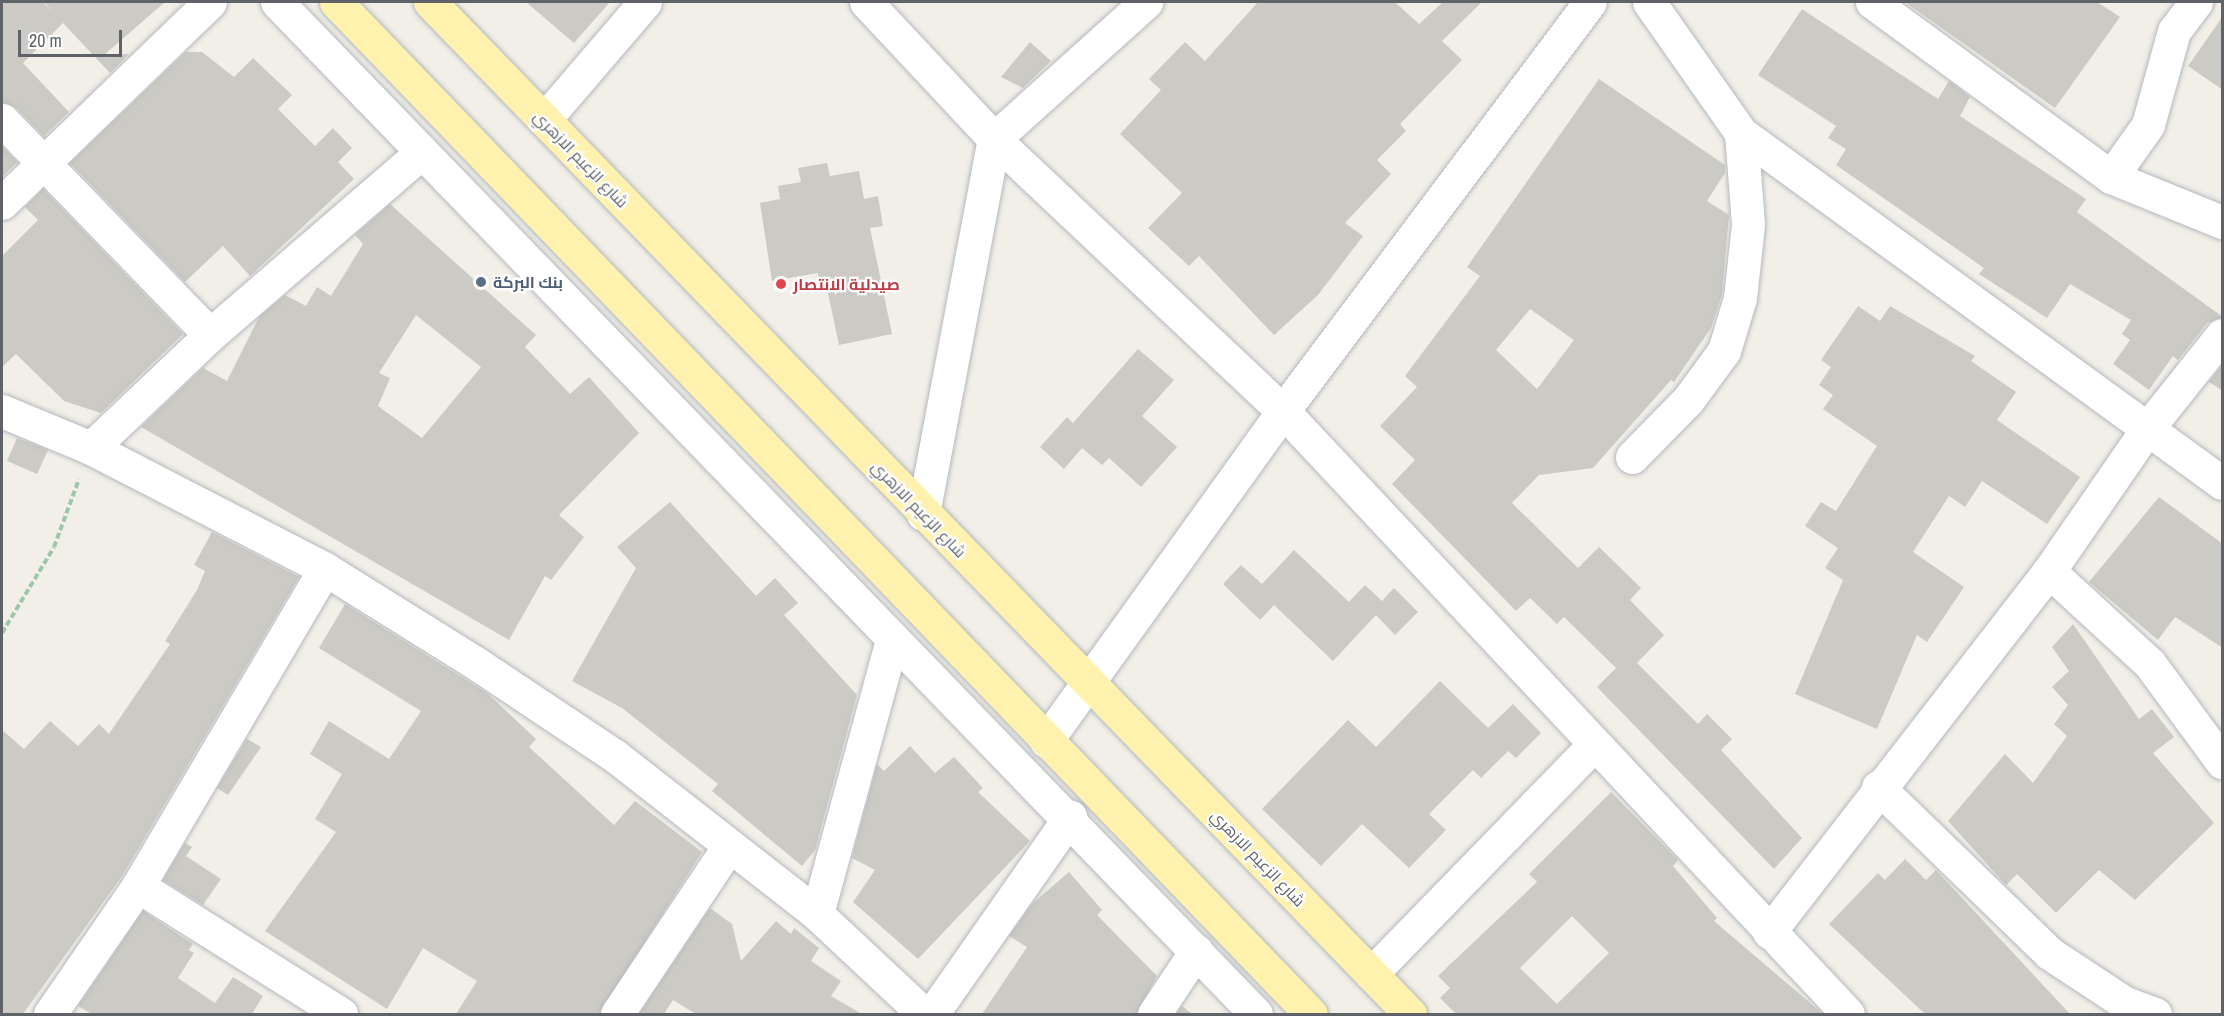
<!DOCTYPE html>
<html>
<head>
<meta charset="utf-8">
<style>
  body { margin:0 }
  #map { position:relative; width:2224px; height:1016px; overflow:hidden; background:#f1efe8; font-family:"Archivo Narrow",Cairo,sans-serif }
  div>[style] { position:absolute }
  .building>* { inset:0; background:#cccac5 }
  .path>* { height:4px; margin-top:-2px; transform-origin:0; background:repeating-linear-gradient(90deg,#9cc7a9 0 6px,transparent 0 9px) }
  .roads { filter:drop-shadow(0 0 2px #b5b8bc) drop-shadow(0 0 2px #b5b8bc) }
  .minor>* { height:33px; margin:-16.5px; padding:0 16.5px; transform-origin:16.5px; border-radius:16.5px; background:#fff }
  .primary>* { height:33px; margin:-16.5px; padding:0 16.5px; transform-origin:16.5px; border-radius:16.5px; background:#fff2af }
  .dots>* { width:16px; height:16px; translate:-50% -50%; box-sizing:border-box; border:3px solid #fff; border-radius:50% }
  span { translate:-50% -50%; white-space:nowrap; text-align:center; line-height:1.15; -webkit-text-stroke:4.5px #fff; paint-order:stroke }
  .street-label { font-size:16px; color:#5f6368 }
  .service-label { font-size:16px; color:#4e5e75; font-weight:700 }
  .left { translate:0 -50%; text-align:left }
  .health-label { font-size:16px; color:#be3a42; font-weight:700 }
  .frame { position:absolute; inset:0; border:3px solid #5f6368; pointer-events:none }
  .scale { position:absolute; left:18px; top:30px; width:104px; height:27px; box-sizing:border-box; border:3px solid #5f6368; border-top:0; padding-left:8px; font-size:18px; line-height:21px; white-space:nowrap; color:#5f6368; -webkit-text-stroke:4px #fff; paint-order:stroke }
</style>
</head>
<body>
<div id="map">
  <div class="building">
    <i style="clip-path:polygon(2px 2px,43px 2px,54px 13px,44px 2px,165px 2px,104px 55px,129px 54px,110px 73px,63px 23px,23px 63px,69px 112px,44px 136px,15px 107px,2px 102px)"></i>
    <i style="clip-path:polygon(526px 2px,610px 2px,574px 43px)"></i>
    <i style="clip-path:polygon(1258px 2px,1395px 2px,1419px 24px,1443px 2px,1482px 2px,1442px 41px,1462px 60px,1400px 124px,1406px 131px,1377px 160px,1391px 174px,1345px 223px,1363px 236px,1318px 295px,1274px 335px,1199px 256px,1189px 266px,1148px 228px,1182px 193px,1120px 134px,1161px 90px,1149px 79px,1185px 42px,1205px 61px)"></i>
    <i style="clip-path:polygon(1905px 2px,2097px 2px,2120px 17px,2055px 108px)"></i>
    <i style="clip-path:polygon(1802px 9px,1938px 99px,1949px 81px,1970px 97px,1960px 116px,2086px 199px,2077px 212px,2223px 317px,2207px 323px,2178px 360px,2173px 356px,2149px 390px,2113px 364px,2130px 340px,2122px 334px,2131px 320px,2070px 284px,2047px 318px,1979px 274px,1984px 268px,1836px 165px,1846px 149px,1828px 138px,1836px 126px,1758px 75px)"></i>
    <i style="clip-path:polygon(2223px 16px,2223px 90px,2188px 66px)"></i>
    <i style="clip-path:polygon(1030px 42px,1051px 61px,1023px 88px,1001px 77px)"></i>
    <i style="clip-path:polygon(186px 52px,202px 52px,234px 77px,253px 58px,292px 95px,278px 109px,315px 146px,333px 128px,352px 148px,338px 162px,354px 179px,250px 276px,223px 246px,185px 282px,70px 163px)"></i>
    <i style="clip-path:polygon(evenodd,1599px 79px,1725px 165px,1725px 173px,1707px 201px,1729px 215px,1722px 294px,1711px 328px,1674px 382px,1671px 380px,1593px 468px,1539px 475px,1512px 503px,1578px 568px,1599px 547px,1641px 588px,1630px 600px,1664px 635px,1637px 663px,1698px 724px,1707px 714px,1732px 739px,1721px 750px,1802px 838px,1774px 869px,1597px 687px,1616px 668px,1564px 617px,1557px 624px,1530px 598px,1516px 611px,1392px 484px,1415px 460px,1380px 426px,1417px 387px,1405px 376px,1480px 276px,1467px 267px,1599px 79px,1530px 309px,1574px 340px,1537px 389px,1496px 350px,1530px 309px)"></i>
    <i style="clip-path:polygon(2px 146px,17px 162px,2px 177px)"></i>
    <i style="clip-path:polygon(827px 163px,830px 176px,859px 171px,864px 199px,878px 196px,883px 226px,870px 228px,892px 334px,839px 345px,825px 279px,819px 281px,818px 273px,772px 281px,760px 203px,780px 199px,778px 186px,801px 182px,798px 168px)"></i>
    <i style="clip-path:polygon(43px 189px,183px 334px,101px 413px,64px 401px,16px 354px,2px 367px,2px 256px,38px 220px,25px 207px)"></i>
    <i style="clip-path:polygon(evenodd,390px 204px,536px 335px,525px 347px,570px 394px,589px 377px,639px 433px,559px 515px,584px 537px,551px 580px,545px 576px,509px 640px,141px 427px,203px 368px,227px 381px,259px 317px,285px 295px,306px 306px,317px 287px,331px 296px,363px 244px,355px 235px,390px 204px,416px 315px,481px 367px,422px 438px,378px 406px,390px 378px,379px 373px,416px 315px)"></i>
    <i style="clip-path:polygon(1858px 306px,1880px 321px,1890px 306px,1975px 356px,1971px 361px,2016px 392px,1997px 420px,2080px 477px,2047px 524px,1982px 481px,1965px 507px,1949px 496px,1913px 552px,1964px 587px,1927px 642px,1917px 635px,1877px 729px,1795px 694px,1843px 580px,1825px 568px,1838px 548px,1805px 526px,1821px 502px,1836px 511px,1877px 446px,1823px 409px,1833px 395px,1819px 385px,1831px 367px,1821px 360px)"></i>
    <i style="clip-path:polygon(1138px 349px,1174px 380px,1142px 416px,1177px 447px,1141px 487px,1109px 458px,1102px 465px,1082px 448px,1064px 469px,1040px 447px,1067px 417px,1073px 423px)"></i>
    <i style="clip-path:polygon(2223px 364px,2223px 391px,2209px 382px)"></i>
    <i style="clip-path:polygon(17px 438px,48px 450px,37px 474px,7px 461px)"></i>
    <i style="clip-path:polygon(2159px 497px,2223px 544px,2223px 648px,2175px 617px,2158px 640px,2089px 582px)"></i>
    <i style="clip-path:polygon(670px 502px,756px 596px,775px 578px,798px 603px,784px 615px,857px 695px,815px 850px,802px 866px,712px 791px,718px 784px,622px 708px,572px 681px,636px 568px,617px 547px)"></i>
    <i style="clip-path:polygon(212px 532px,299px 577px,122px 876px,23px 1014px,2px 1014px,2px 730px,24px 749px,50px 721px,78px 746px,99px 724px,109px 734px,170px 644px,165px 641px,197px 590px,205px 571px,194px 565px)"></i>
    <i style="clip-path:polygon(1294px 550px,1349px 602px,1365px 585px,1382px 601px,1394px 588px,1418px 612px,1395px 635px,1376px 615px,1333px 661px,1274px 605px,1260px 620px,1223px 584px,1241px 565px,1262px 584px)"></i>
    <i style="clip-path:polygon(345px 604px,487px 693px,536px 739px,529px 747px,614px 825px,635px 801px,702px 852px,599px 1014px,456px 1014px,477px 981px,423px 948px,387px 1009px,265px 931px,336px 832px,315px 819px,342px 774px,310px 754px,329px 721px,389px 759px,421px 711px,319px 648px)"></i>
    <i style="clip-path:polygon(2073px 624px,2139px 719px,2152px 709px,2174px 737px,2153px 753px,2214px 823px,2135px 900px,2099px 870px,2056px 913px,2017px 874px,2006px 885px,1948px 821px,2005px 754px,2033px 783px,2067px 736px,2054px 724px,2068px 705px,2052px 687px,2069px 671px,2052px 647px)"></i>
    <i style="clip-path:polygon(1440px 681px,1488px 728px,1513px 704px,1541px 733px,1516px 758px,1508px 751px,1481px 778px,1473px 770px,1429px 814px,1446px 830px,1409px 868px,1362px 824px,1321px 866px,1262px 809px,1348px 720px,1376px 747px)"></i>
    <i style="clip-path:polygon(247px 739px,261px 747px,228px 795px,217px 788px)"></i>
    <i style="clip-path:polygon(910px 746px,935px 773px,954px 757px,983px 788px,978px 792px,1030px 841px,918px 959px,853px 902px,875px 870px,852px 858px,877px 764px,884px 771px)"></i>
    <i style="clip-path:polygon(evenodd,1611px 792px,1678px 860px,1673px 866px,1717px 918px,1714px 921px,1823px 1014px,1456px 1014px,1440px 998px,1450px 988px,1438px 976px,1537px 882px,1529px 874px,1611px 792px,1572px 916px,1609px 953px,1557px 1004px,1520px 968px,1572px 916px)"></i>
    <i style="clip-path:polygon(185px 843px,192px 847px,186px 856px,221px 879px,203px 905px,163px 880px)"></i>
    <i style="clip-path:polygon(1905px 859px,1926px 880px,1936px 870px,2070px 1014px,1925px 1014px,1829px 924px,1878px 873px,1885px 880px)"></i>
    <i style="clip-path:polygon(1069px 872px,1102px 910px,1097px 915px,1157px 976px,1136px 1014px,982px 1014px,1027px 947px,1009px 936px,1032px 904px)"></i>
    <i style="clip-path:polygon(710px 908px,732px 924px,741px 961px,776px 921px,791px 934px,794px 928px,819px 948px,811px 961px,841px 981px,831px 996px,862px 1014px,696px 1014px,673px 1000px,664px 1014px,639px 1014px)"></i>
    <i style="clip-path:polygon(143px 911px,193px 944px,189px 950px,194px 953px,178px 978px,215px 1003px,233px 977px,263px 996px,252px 1014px,92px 1014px,78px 1006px)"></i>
    <i style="clip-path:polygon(1182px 1006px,1192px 1014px,1176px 1014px)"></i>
  </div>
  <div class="path">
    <i style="left:2px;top:633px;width:100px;rotate:-58.8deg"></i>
    <i style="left:54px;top:547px;width:72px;rotate:-69.8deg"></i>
  </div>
  <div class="roads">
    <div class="minor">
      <i style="left:277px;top:2px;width:1408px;rotate:45.95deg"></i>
      <i style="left:866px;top:2px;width:187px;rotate:46.9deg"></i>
      <i style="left:994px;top:139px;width:397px;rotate:43.3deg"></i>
      <i style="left:1283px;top:411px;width:826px;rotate:46.86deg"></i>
      <i style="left:1649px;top:2px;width:160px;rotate:54.9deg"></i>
      <i style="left:1741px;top:133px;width:595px;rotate:36.04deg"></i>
      <i style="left:1872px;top:2px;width:296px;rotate:36.2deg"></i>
      <i style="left:2196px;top:2px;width:36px;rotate:127deg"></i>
      <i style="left:2174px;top:31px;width:98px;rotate:105.5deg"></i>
      <i style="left:2148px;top:125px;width:64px;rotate:125.4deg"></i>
      <i style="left:2111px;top:177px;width:120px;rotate:22.1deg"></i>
      <i style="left:2px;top:120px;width:299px;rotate:45.9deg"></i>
      <i style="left:544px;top:120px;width:155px;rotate:-49.4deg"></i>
      <i style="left:2px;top:203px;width:289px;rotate:-44deg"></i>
      <i style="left:2px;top:411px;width:96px;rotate:22.6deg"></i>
      <i style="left:91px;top:448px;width:263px;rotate:27.3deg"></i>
      <i style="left:325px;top:569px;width:179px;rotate:32deg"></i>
      <i style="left:477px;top:664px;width:166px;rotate:33.7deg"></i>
      <i style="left:615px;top:756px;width:256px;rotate:38deg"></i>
      <i style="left:817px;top:914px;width:146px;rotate:43.1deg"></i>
      <i style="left:91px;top:448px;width:164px;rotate:-43.5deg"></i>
      <i style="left:210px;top:335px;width:280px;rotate:-40.8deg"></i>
      <i style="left:1632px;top:457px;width:80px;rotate:-45.5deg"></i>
      <i style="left:1688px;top:400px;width:61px;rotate:-53.7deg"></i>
      <i style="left:1724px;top:351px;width:55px;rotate:-73.2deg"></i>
      <i style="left:1740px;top:298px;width:74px;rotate:-83.8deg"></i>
      <i style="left:1748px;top:224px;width:91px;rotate:-94.4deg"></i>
      <i style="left:923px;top:514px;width:382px;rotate:-79.3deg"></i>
      <i style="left:994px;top:139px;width:205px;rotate:-42deg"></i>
      <i style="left:2049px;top:571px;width:137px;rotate:42.6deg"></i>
      <i style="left:2150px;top:664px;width:122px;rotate:53.7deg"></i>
      <i style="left:1046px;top:741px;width:406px;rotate:-54.3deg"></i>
      <i style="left:1283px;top:411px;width:511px;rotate:-53.11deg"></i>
      <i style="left:1878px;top:787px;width:238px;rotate:44.1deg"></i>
      <i style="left:2049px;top:953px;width:91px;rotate:33.3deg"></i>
      <i style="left:2125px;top:1003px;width:32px;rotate:20deg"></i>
      <i style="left:138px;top:886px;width:240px;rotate:32.2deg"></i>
      <i style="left:817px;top:914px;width:285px;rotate:-74.7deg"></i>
      <i style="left:1769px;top:932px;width:457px;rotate:-52.2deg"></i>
      <i style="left:2049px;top:571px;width:173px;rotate:-55.4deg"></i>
      <i style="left:2147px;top:429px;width:120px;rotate:-51.4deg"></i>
      <i style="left:1371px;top:974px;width:320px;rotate:-45.8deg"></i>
      <i style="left:50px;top:1014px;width:155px;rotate:-55.5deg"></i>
      <i style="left:138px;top:886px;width:368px;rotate:-59.5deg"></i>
      <i style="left:617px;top:1014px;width:198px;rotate:-56.3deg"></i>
      <i style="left:932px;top:1014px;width:241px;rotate:-55deg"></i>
      <i style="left:1154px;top:1014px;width:76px;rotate:-56.3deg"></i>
    </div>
    <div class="primary">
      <i style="left:336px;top:2px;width:1405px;rotate:46.07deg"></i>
      <i style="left:430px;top:2px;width:1409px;rotate:45.92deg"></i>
    </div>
  </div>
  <div class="dots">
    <i style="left:481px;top:282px;background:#5c6f8a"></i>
    <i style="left:781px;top:284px;background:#e0444e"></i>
  </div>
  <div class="street-label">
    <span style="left:581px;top:159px;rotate:46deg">شارع الزعيم الازهري</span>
    <span style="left:919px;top:509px;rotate:46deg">شارع الزعيم الازهري</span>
    <span style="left:1258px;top:858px;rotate:46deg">شارع الزعيم الازهري</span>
  </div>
  <div class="service-label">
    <span class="left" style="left:493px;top:282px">بنك البركة</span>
  </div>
  <div class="health-label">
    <span class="left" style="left:793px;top:284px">صيدلية الانتصار</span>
  </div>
  <div class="frame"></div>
  <div class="scale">20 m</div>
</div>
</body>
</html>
